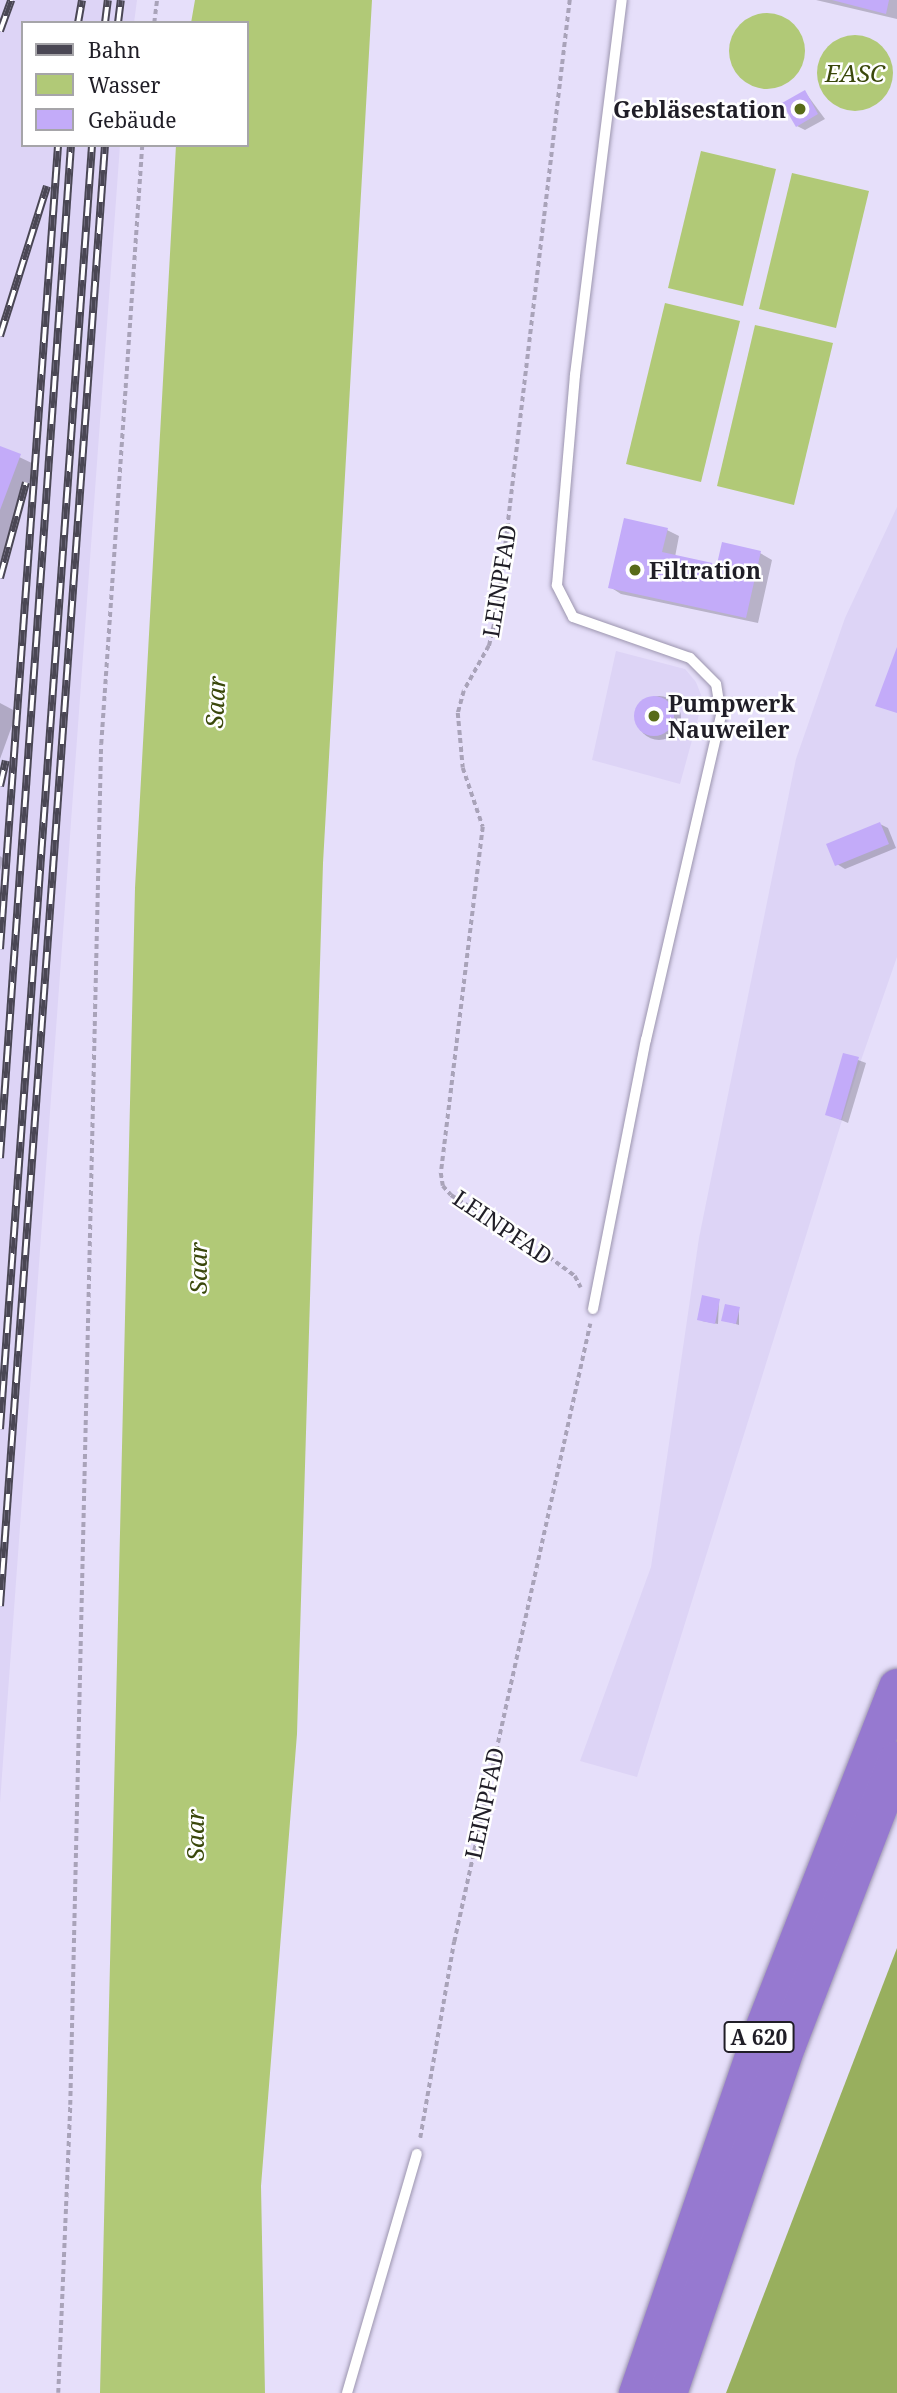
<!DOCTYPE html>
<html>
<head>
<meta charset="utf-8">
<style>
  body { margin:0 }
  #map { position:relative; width:897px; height:2393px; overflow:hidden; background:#e6dffa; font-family:"Noto Serif",serif }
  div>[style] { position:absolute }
  .built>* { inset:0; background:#ddd4f6 }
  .forest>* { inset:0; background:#98af5e }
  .water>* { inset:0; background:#b1c977 }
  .round { border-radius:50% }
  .shadow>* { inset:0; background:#0003 }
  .building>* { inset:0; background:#c3abf9 }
  .path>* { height:3.5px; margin-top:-1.75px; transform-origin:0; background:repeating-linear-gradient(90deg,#a9a3b9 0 5px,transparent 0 8.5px) }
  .roads { filter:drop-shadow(0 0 2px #9c95ae) drop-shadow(0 0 2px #9c95ae) }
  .service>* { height:10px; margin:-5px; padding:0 5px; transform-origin:5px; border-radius:5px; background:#fff }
  .motorway>* { height:37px; margin:-18.5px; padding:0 18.5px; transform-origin:18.5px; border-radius:18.5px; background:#9679d0 }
  .rail>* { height:8px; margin-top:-4px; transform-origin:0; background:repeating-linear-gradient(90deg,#fff 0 16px,#4a4754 0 32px); box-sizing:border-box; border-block:2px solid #4a4754 }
  .dots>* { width:19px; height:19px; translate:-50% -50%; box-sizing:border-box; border:4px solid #fff; border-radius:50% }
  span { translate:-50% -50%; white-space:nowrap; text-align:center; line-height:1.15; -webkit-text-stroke:5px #fff; paint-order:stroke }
  .shield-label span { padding:2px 5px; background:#fff; border:2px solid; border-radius:5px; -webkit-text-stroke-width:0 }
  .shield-label { font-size:21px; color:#201e27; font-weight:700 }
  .poi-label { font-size:23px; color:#201e27; font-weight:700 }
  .right { translate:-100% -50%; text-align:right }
  .left { translate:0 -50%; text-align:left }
  .street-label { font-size:23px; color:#201e27 }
  .water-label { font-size:24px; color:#3a480b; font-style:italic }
  .legend { position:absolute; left:21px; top:21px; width:228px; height:126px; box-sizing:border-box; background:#fff; border:2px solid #a6a5a9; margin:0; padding:9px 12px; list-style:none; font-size:21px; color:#201e27 }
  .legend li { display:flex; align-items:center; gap:14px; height:35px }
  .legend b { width:35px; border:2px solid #a6a5a9 }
</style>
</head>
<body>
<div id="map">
  <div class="built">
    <i style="clip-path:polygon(0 0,137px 0,134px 23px,23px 23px,23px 145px,120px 145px,0 1803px)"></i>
    <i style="clip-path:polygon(897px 507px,897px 957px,858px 1069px,637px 1777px,580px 1761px,651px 1567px,699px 1238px,796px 759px,845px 618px)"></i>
    <i style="clip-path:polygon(616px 651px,685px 669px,696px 682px,703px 700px,680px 784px,592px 760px)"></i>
  </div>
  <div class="forest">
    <i style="clip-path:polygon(897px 1948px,897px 2393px,726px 2393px)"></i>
  </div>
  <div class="water">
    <i style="clip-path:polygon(195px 0,372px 0,323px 863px,297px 1734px,261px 2186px,265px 2393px,100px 2393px,135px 888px,176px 145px,247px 145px,247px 23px,191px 23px)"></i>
    <i class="round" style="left:729px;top:13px;width:76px;height:76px"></i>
    <i class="round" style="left:817px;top:35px;width:76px;height:76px"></i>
    <i style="clip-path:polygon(701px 151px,776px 169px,743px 306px,668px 288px)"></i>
    <i style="clip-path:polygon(792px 173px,869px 191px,836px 328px,759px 309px)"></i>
    <i style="clip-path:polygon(665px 303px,740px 321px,701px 482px,626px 464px)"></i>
    <i style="clip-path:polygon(755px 325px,833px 343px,794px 505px,717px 486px)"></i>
  </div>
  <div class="shadow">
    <i style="clip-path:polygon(816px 0,897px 0,897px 19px)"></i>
    <i style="clip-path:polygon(805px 92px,825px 119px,805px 130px,797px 126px)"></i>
    <i style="clip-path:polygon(0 448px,36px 465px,0 562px)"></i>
    <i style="clip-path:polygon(667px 530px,679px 536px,675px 557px,718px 567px,760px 553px,772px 560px,758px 623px,621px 594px,610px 587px)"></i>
    <i class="round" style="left:637px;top:696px;width:44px;height:44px"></i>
    <i style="clip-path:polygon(0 703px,17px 712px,0 759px)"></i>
    <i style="clip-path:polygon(880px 824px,888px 828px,896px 848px,845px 869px,837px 864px)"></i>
    <i style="clip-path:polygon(0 856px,4px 859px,0 871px)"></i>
    <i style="clip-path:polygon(845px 1055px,866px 1063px,848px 1123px,827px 1114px)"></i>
    <i style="clip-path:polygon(719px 1301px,718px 1324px,702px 1321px)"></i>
    <i style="clip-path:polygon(739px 1309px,739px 1325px,723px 1320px)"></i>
  </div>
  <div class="building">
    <i style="clip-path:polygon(832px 0,889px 0,886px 14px)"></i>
    <i style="clip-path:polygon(805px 90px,818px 114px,796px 127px,782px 103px)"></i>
    <i style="clip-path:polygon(0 446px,21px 454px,0 510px)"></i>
    <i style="clip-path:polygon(624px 518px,668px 528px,662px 552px,717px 564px,722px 542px,761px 551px,746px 618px,608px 588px)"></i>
    <i style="clip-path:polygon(897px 647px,897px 713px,875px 706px)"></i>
    <i class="round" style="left:634px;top:696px;width:40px;height:40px"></i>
    <i style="clip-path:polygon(880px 822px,889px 844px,835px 866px,826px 844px)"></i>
    <i style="clip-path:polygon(843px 1053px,859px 1057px,841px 1120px,825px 1115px)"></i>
    <i style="clip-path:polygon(702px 1295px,720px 1299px,715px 1324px,697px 1320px)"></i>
    <i style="clip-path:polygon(725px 1304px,740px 1307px,736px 1324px,721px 1321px)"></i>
  </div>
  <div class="path">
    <i style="left:570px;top:0;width:612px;rotate:96.75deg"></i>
    <i style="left:498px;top:608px;width:39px;rotate:103deg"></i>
    <i style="left:489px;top:646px;width:51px;rotate:119.1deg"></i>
    <i style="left:464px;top:691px;width:23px;rotate:105deg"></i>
    <i style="left:458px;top:713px;width:55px;rotate:84.8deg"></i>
    <i style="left:463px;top:768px;width:62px;rotate:71.3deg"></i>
    <i style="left:483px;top:827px;width:349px;rotate:96.9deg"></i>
    <i style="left:441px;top:1173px;width:13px;rotate:81deg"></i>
    <i style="left:443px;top:1186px;width:12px;rotate:48deg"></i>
    <i style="left:451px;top:1195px;width:116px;rotate:32.3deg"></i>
    <i style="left:549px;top:1257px;width:32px;rotate:36deg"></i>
    <i style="left:575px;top:1276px;width:13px;rotate:63deg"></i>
    <i style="left:154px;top:23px;width:23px;rotate:-83deg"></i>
    <i style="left:420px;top:2138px;width:199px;rotate:-80.2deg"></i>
    <i style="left:454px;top:1942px;width:633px;rotate:-77.59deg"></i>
    <i style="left:58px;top:2393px;width:288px;rotate:-87.6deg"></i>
    <i style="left:70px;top:2105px;width:1361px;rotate:-88.7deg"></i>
    <i style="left:101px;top:744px;width:600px;rotate:-86.08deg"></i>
  </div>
  <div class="roads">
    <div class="service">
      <i style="left:593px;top:1309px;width:274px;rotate:-78.9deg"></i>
      <i style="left:646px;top:1040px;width:334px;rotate:-77deg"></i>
      <i style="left:721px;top:715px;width:31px;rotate:-99deg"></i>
      <i style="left:716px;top:684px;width:37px;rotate:-135deg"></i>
      <i style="left:690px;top:658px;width:124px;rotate:-160.7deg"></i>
      <i style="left:573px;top:617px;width:36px;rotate:-117deg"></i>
      <i style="left:557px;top:585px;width:211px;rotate:-85.1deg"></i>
      <i style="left:575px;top:375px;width:378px;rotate:-82.9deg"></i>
      <i style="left:347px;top:2393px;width:249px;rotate:-73.7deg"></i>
    </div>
    <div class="motorway">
      <i style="left:637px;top:2393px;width:378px;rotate:-71deg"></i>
      <i style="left:760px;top:2036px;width:375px;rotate:-68.6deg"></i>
      <i style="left:668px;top:2393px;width:369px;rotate:-71.2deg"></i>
      <i style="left:787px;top:2044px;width:305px;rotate:-68.9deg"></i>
    </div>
  </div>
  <div class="rail">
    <i style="left:78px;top:23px;width:23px;rotate:-80deg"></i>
    <i style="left:105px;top:23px;width:23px;rotate:-83deg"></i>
    <i style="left:118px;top:23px;width:23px;rotate:-83deg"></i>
    <i style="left:0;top:31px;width:33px;rotate:-70deg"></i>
    <i style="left:0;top:336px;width:157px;rotate:-72.6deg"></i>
    <i style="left:0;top:578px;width:99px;rotate:-74.8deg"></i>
    <i style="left:0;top:786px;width:26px;rotate:-77deg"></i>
    <i style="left:0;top:949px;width:806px;rotate:-85.87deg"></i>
    <i style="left:0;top:1158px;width:1015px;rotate:-85.99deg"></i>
    <i style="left:0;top:1429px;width:1287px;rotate:-85.9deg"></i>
    <i style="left:0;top:1606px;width:1465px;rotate:-85.89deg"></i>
  </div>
  <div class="dots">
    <i style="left:800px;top:109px;background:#586b19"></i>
    <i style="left:635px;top:570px;background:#586b19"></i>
    <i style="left:654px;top:716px;background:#586b19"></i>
  </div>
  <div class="shield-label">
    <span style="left:759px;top:2037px">A 620</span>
  </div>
  <div class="poi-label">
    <span class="right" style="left:786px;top:109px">Gebläsestation</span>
    <span class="left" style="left:649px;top:570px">Filtration</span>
    <span class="left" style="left:668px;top:716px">Pumpwerk<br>Nauweiler</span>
  </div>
  <div class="street-label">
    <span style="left:499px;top:581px;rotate:-81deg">LEINPFAD</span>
    <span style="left:503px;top:1227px;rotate:34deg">LEINPFAD</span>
    <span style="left:484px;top:1803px;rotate:-78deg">LEINPFAD</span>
  </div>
  <div class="water-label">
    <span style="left:855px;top:73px">EASC</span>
    <span style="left:215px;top:702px;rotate:-87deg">Saar</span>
    <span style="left:198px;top:1268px;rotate:-90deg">Saar</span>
    <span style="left:195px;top:1835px;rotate:-90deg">Saar</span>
  </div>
  <ul class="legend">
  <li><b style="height:9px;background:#4a4754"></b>Bahn</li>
  <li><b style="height:19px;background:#b1c977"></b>Wasser</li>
  <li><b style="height:19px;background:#c3abf9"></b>Gebäude</li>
  </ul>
</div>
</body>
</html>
